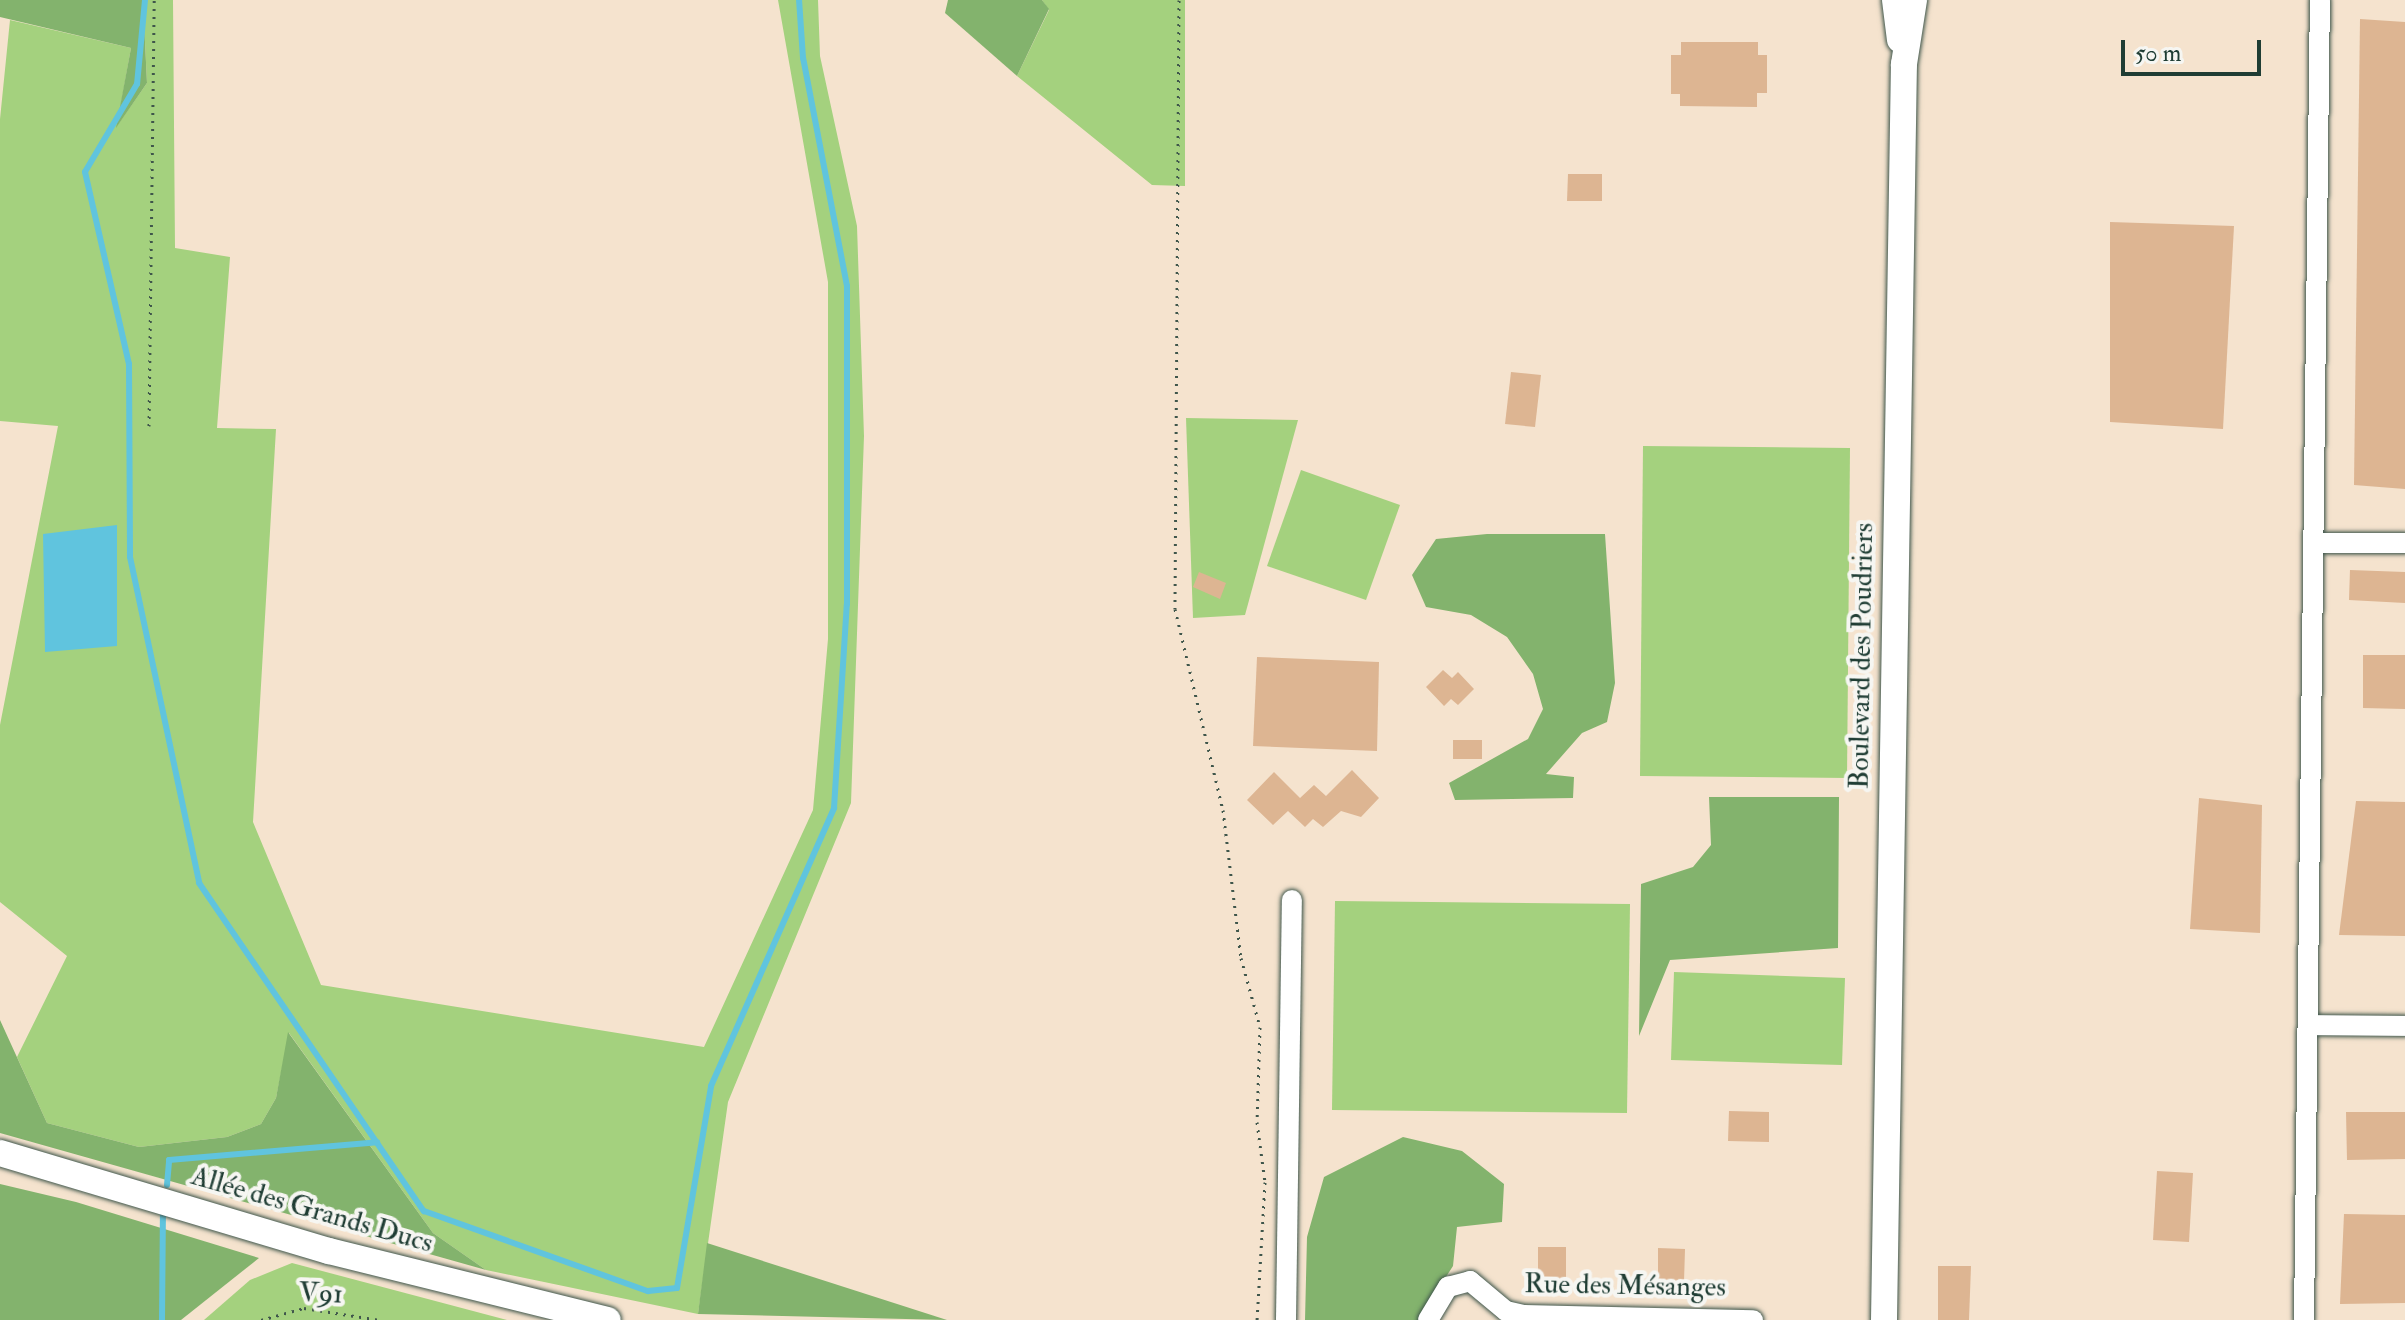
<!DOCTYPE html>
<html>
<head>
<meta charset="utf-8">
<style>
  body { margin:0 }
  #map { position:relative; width:2405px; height:1320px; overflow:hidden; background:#f5e3ce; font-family:"IM FELL Double Pica",serif }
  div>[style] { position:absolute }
  .green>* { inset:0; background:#a4d17e }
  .forest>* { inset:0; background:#83b36d }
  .water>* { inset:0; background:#60c4de }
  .stream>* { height:6px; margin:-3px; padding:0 3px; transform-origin:3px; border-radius:3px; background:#60c4de }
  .building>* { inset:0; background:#ddb592 }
  .path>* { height:3px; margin-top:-1.5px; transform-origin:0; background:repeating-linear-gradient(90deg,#3f564b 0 2px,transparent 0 8px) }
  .roads { filter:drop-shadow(0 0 2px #3f564b) drop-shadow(0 0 2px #3f564b) }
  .minor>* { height:20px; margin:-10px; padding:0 10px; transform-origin:10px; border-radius:10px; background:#fff }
  .major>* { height:26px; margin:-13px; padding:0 13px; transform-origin:13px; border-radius:13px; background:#fff }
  span { translate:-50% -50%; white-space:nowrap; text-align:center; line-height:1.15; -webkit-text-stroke:8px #f6f6f2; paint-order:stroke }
  .street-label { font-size:28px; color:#1f3d34 }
  .scale { position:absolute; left:2121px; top:40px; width:140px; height:36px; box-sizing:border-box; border:4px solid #1f3d34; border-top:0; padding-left:10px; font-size:24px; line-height:28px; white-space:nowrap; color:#1f3d34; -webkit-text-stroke:6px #f6f6f2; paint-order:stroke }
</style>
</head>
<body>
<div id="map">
  <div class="green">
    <i style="clip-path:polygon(143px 0,173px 0,175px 248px,230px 257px,217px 428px,276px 429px,253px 822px,321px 985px,704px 1047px,813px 810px,828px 639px,828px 282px,778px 0,818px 0,820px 56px,857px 226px,864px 436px,851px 803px,728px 1102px,698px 1314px,486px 1270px,433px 1233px,289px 1033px,276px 1098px,261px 1124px,227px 1137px,139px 1147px,47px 1123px,17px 1057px,67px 956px,0 902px,0 725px,58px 426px,0 421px,0 119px,10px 20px,131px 48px,117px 126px,147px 83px)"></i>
    <i style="clip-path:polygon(1042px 0,1185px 0,1185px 186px,1152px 185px,1017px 76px,1049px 10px)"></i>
    <i style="clip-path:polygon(1186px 418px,1298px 420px,1245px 615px,1193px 618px)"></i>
    <i style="clip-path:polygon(1643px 446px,1850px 448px,1847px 778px,1640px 776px)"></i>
    <i style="clip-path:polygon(1301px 470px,1400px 505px,1366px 600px,1267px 566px)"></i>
    <i style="clip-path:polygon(1335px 901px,1630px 904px,1627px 1113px,1332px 1110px)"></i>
    <i style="clip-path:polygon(1674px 972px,1845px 978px,1842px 1065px,1671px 1060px)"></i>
    <i style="clip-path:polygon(292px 1263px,507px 1320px,204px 1320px,250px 1280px)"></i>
  </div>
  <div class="forest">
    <i style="clip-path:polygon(0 0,143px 0,147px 83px,116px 128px,131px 48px,0 17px)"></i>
    <i style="clip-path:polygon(948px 0,1042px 0,1049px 9px,1017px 76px,945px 13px)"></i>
    <i style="clip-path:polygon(1487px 534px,1605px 534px,1615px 683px,1607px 722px,1582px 733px,1546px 774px,1574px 777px,1573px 798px,1455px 800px,1449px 783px,1528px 739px,1543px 709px,1533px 674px,1507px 637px,1471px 615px,1426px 607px,1412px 575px,1436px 539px)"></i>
    <i style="clip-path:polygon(1709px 797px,1839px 797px,1838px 948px,1670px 960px,1639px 1036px,1641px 884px,1693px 867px,1711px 845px)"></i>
    <i style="clip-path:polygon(0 1020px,47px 1123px,139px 1147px,227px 1137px,261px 1124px,276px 1098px,288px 1032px,433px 1233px,486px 1270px,0 1133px)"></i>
    <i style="clip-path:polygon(1403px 1137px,1462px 1151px,1504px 1184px,1502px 1222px,1457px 1227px,1453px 1266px,1418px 1320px,1305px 1320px,1307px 1237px,1324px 1177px)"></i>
    <i style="clip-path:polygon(0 1184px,76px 1202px,259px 1258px,181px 1320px,0 1320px)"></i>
    <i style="clip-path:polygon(707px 1243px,947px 1320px,698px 1314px)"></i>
  </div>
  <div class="water">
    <i style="clip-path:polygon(117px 525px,117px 646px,45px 652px,43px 534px)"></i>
  </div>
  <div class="stream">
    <i style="left:145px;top:0;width:84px;rotate:95.4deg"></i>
    <i style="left:137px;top:84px;width:102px;rotate:120.6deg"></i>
    <i style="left:85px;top:172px;width:197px;rotate:77.1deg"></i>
    <i style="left:129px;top:364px;width:193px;rotate:89.7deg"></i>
    <i style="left:130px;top:557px;width:333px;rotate:78deg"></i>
    <i style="left:199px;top:883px;width:398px;rotate:55.6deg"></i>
    <i style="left:424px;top:1211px;width:238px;rotate:19.7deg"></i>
    <i style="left:648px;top:1291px;width:29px;rotate:-6deg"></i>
    <i style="left:677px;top:1288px;width:205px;rotate:-80.4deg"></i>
    <i style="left:711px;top:1086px;width:304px;rotate:-66.1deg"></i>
    <i style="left:834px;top:808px;width:204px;rotate:-86.4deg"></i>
    <i style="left:847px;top:604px;width:318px;rotate:-90deg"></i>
    <i style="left:847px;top:286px;width:232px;rotate:-100.9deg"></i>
    <i style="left:803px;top:58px;width:58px;rotate:-93.9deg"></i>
    <i style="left:167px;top:1185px;width:25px;rotate:-85deg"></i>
    <i style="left:169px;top:1160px;width:209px;rotate:-4.9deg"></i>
    <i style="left:162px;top:1320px;width:111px;rotate:-89.5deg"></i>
  </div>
  <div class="building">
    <i style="clip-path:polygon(2360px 19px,2405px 22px,2405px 489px,2354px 485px)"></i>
    <i style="clip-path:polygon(1681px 42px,1758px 42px,1758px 55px,1767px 55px,1767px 93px,1757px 93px,1757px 107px,1680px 106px,1680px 94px,1671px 94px,1671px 55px,1681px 55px)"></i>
    <i style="clip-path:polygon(1568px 174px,1602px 174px,1602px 201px,1567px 201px)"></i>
    <i style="clip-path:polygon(2110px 222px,2234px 226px,2223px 429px,2110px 422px)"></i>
    <i style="clip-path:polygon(1511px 372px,1541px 375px,1535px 427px,1505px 424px)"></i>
    <i style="clip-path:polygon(2350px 570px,2405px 572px,2405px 603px,2349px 600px)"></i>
    <i style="clip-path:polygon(1199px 572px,1226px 583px,1220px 599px,1193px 587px)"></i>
    <i style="clip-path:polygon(2363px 655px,2405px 655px,2405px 709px,2363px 708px)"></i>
    <i style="clip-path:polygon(1257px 657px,1379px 662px,1377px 751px,1253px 746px)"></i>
    <i style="clip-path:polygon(1443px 670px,1452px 678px,1458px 672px,1474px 689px,1458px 705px,1451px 699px,1444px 706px,1426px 687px)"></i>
    <i style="clip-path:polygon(1453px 740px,1482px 740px,1482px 759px,1453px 759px)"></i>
    <i style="clip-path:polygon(1352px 770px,1379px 798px,1361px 817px,1341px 811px,1323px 827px,1313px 819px,1305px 827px,1288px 811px,1273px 825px,1247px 800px,1274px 772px,1300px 798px,1314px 785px,1326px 796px)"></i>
    <i style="clip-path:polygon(2199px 798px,2262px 805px,2260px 933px,2190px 929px)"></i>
    <i style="clip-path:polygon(2356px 801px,2405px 802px,2405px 936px,2339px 935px)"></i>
    <i style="clip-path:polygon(1729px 1111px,1769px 1112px,1769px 1142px,1728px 1141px)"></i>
    <i style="clip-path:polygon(2346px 1112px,2405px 1112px,2405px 1159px,2347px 1160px)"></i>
    <i style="clip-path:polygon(2157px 1171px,2193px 1173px,2189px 1242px,2153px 1240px)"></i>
    <i style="clip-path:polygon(2344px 1214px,2405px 1215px,2405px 1303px,2340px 1304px)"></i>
    <i style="clip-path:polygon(1538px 1247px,1566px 1247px,1566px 1280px,1538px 1279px)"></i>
    <i style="clip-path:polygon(1658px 1248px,1685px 1249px,1684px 1282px,1658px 1281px)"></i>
    <i style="clip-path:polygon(1938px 1266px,1971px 1266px,1969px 1320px,1938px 1320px)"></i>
  </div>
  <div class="path">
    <i style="left:1179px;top:0;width:609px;rotate:90.38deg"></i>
    <i style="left:1175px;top:609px;width:207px;rotate:76.6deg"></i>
    <i style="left:1223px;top:810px;width:149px;rotate:83.1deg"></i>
    <i style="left:1241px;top:958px;width:72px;rotate:74.6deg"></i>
    <i style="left:1260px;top:1027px;width:95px;rotate:91.8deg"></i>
    <i style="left:1257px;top:1122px;width:61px;rotate:82.4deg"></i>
    <i style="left:1265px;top:1182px;width:138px;rotate:93.3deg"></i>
    <i style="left:149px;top:426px;width:426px;rotate:-89.3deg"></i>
    <i style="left:261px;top:1320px;width:45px;rotate:-15.6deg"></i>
    <i style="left:304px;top:1308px;width:77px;rotate:9deg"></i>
  </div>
  <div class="roads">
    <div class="minor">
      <i style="left:2315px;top:543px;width:90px"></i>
      <i style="left:2309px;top:1025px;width:96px;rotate:0.6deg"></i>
      <i style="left:1286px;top:1320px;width:420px;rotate:-89.2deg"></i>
      <i style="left:1428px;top:1320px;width:39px;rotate:-59deg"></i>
      <i style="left:1448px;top:1287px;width:23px;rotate:-15deg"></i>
      <i style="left:1470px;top:1281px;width:47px;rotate:39.8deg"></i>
      <i style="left:1506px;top:1311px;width:18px;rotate:13deg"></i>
      <i style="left:1524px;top:1315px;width:229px;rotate:1.3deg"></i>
      <i style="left:2304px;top:1320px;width:1320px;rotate:-89.31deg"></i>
    </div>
    <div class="major">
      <i style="left:1895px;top:0;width:40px;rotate:82.9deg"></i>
      <i style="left:0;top:1153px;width:343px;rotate:16.6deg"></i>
      <i style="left:329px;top:1251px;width:287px;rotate:13.9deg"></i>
      <i style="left:1884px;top:1320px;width:1256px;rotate:-89.09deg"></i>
      <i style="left:1904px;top:64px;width:65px;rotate:-81.1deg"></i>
    </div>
  </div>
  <div class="street-label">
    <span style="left:1862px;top:656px;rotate:-89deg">Boulevard des Poudriers</span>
    <span style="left:312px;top:1210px;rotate:16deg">Allée des Grands Ducs</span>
    <span style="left:1625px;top:1286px;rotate:1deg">Rue des Mésanges</span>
    <span style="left:321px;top:1294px;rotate:2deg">V91</span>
  </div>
  <div class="scale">50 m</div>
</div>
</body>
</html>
